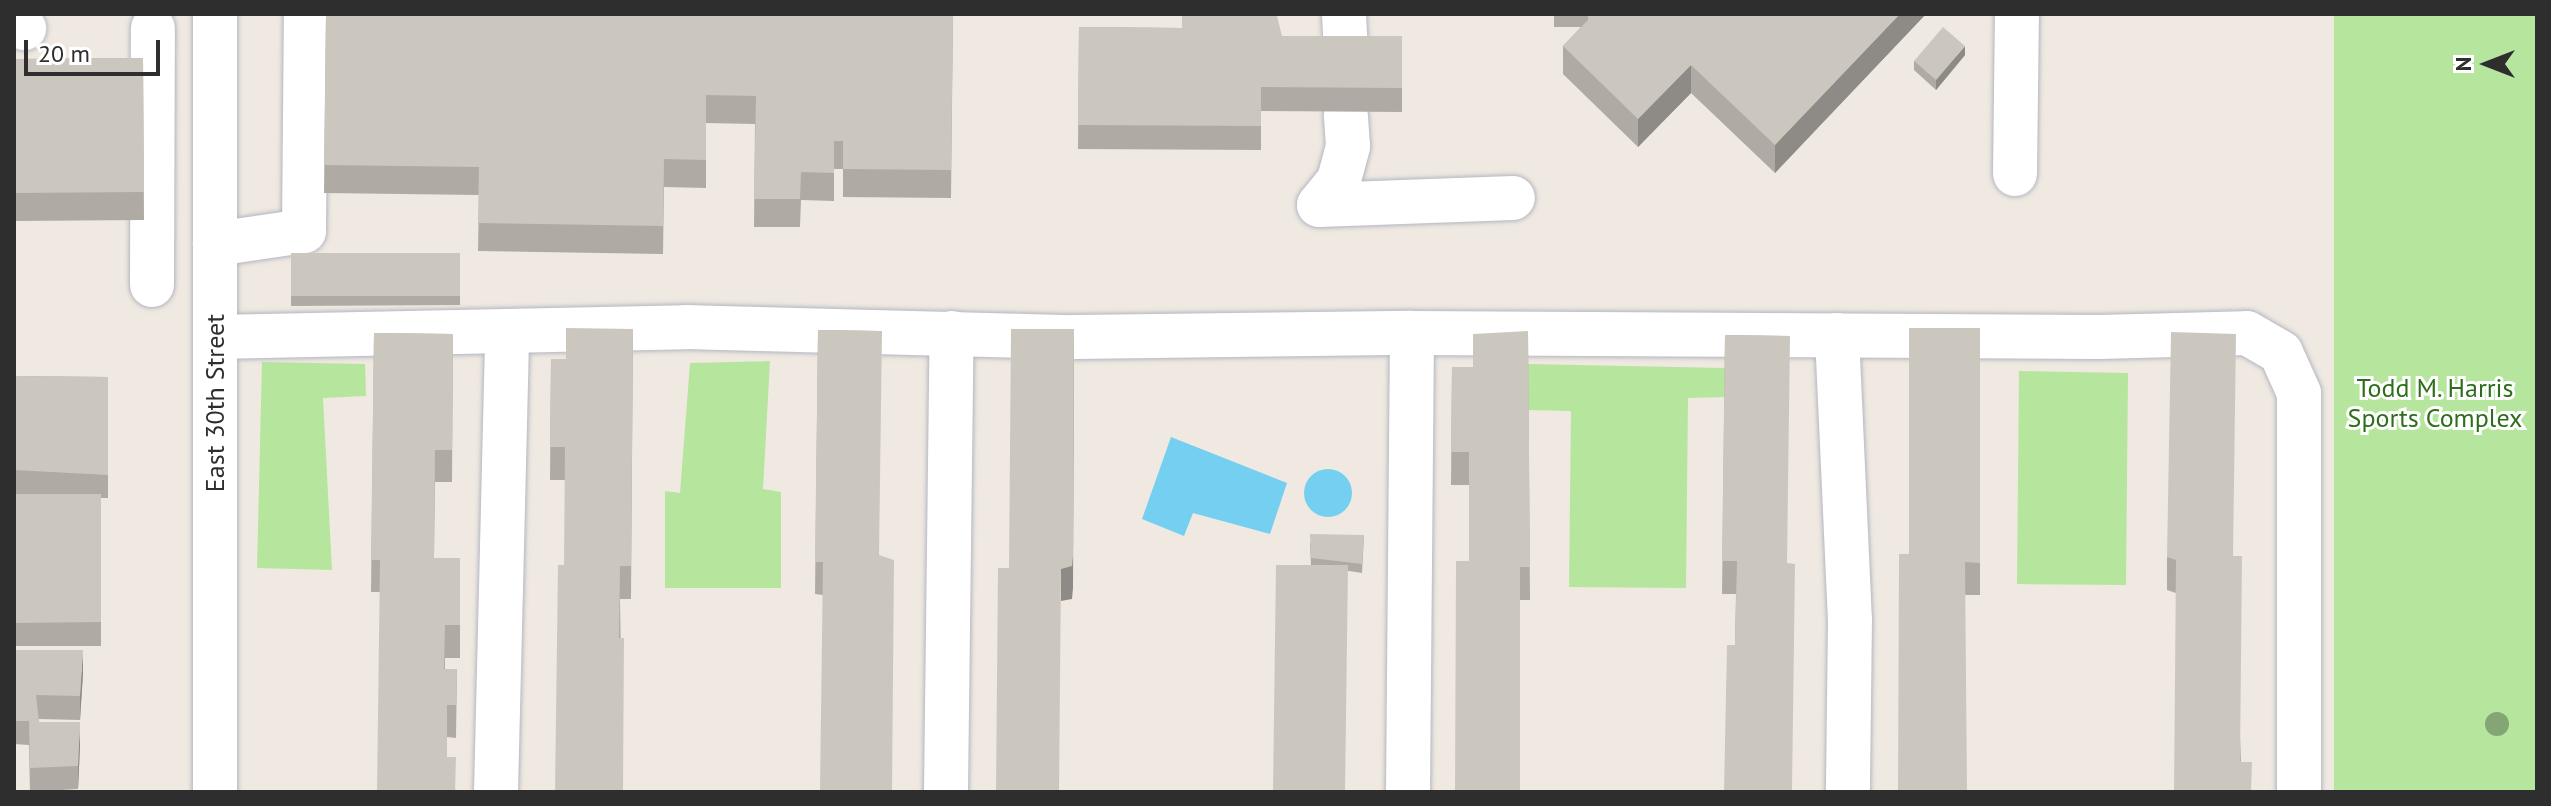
<!DOCTYPE html>
<html>
<head>
<meta charset="utf-8">
<style>
  body { margin:0 }
  #map { position:relative; width:2551px; height:806px; overflow:hidden; background:#efe9e1; font-family:"PT Sans",sans-serif }
  div>[style] { position:absolute }
  .green>* { inset:0; background:#b6e59e }
  .water>* { inset:0; background:#75cff0 }
  .round { border-radius:50% }
  .roads { filter:drop-shadow(0 0 2px #b4b7c1) drop-shadow(0 0 2px #b4b7c1) }
  .minor>* { height:44px; margin:-22px; padding:0 22px; transform-origin:22px; border-radius:22px; background:#fff }
  .trees>* { width:24px; height:24px; margin:-12px; border-radius:50%; background:#84a574 }
  .wall>* { inset:0; background:#afaba4 }
  .shaded-wall>* { inset:0; background:#8e8b86 }
  .building>* { inset:0; background:#cbc7bf }
  span { translate:-50% -50%; white-space:nowrap; text-align:center; line-height:1.15; -webkit-text-stroke:6px #fff; paint-order:stroke }
  .park-label { font-size:26px; color:#2c6e1b }
  .street-label { font-size:26px; color:#2e2e2e }
  .frame { position:absolute; inset:0; border:16px solid #2e2e2e; pointer-events:none }
  .north { position:absolute; left:2447px; top:24px; width:80px; height:80px; -webkit-text-stroke:6px #fff; paint-order:stroke; rotate:270deg; font-size:22px; font-weight:700; line-height:32px; text-align:center; color:#2e2e2e }
  .north::after { content:''; display:block; margin:auto; width:28px; height:36px; background:#2e2e2e; clip-path:polygon(50% 0,100% 100%,50% 72%,0 100%) }
  .scale { position:absolute; left:24px; top:40px; width:136px; height:36px; box-sizing:border-box; border:4px solid #2e2e2e; border-top:0; padding-left:10px; font-size:24px; line-height:28px; white-space:nowrap; color:#2e2e2e; -webkit-text-stroke:6px #fff; paint-order:stroke }
</style>
</head>
<body>
<div id="map">
  <div class="green">
    <i style="clip-path:polygon(2334px 14px,2537px 14px,2537px 792px,2334px 792px)"></i>
    <i style="clip-path:polygon(770px 361px,763px 489px,781px 492px,781px 588px,665px 588px,665px 491px,680px 493px,690px 363px)"></i>
    <i style="clip-path:polygon(262px 362px,365px 364px,366px 396px,323px 398px,332px 570px,257px 568px)"></i>
    <i style="clip-path:polygon(1528px 364px,1725px 368px,1725px 397px,1688px 398px,1686px 588px,1569px 587px,1571px 411px,1527px 410px)"></i>
    <i style="clip-path:polygon(2019px 371px,2128px 373px,2126px 585px,2017px 584px)"></i>
  </div>
  <div class="water">
    <i style="clip-path:polygon(1171px 437px,1287px 483px,1270px 534px,1193px 513px,1184px 536px,1142px 519px)"></i>
    <i class="round" style="left:1304px;top:469px;width:48px;height:48px"></i>
  </div>
  <div class="roads">
    <div class="minor">
      <i style="left:215px;top:14px;width:778px;rotate:90deg"></i>
      <i style="left:1344px;top:14px;width:38px;rotate:87deg"></i>
      <i style="left:14px;top:16px;width:16px;rotate:50deg"></i>
      <i style="left:2015px;top:174px;width:160px;rotate:-89.3deg"></i>
      <i style="left:1319px;top:205px;width:194px;rotate:-2.1deg"></i>
      <i style="left:1319px;top:205px;width:32px;rotate:-51deg"></i>
      <i style="left:1339px;top:180px;width:35px;rotate:-75deg"></i>
      <i style="left:1348px;top:146px;width:31px;rotate:-94deg"></i>
      <i style="left:215px;top:244px;width:90px;rotate:-8.3deg"></i>
      <i style="left:304px;top:231px;width:217px;rotate:-89.5deg"></i>
      <i style="left:152px;top:285px;width:257px;rotate:-89.8deg"></i>
      <i style="left:1837px;top:335px;width:285px;rotate:87.4deg"></i>
      <i style="left:1850px;top:620px;width:172px;rotate:90.7deg"></i>
      <i style="left:215px;top:337px;width:471px;rotate:-1.2deg"></i>
      <i style="left:686px;top:327px;width:388px;rotate:1.5deg"></i>
      <i style="left:1074px;top:337px;width:338px;rotate:-0.7deg"></i>
      <i style="left:1412px;top:333px;width:687px;rotate:0.33deg"></i>
      <i style="left:2099px;top:337px;width:148px;rotate:-1.5deg"></i>
      <i style="left:2247px;top:333px;width:39px;rotate:30deg"></i>
      <i style="left:2281px;top:353px;width:44px;rotate:65.8deg"></i>
      <i style="left:2299px;top:393px;width:399px;rotate:90deg"></i>
      <i style="left:496px;top:792px;width:461px;rotate:-88.6deg"></i>
      <i style="left:946px;top:792px;width:459px;rotate:-89.3deg"></i>
      <i style="left:1408px;top:792px;width:459px;rotate:-89.5deg"></i>
    </div>
  </div>
  <div class="trees">
    <i style="left:2497px;top:724px"></i>
  </div>
  <div class="wall">
    <i style="clip-path:polygon(326px 14px,953px 14px,951px 198px,843px 197px,843px 169px,834px 169px,834px 201px,801px 200px,800px 227px,754px 227px,755px 124px,706px 123px,706px 188px,664px 187px,663px 254px,478px 251px,479px 195px,324px 193px)"></i>
    <i style="clip-path:polygon(1554px 14px,1926px 14px,1775px 173px,1691px 93px,1638px 147px,1563px 74px,1563px 46px,1581px 27px,1554px 27px)"></i>
    <i style="clip-path:polygon(1221px 16px,1282px 36px,1402px 36px,1402px 112px,1261px 111px,1261px 150px,1078px 149px,1079px 27px,1182px 28px)"></i>
    <i style="clip-path:polygon(1965px 55px,1936px 90px,1914px 70px,1914px 61px)"></i>
    <i style="clip-path:polygon(143px 58px,144px 220px,14px 221px,14px 59px)"></i>
    <i style="clip-path:polygon(291px 253px,460px 253px,460px 305px,291px 306px)"></i>
    <i style="clip-path:polygon(1980px 328px,1980px 595px,1965px 595px,1909px 554px)"></i>
    <i style="clip-path:polygon(633px 329px,631px 599px,620px 599px,623px 792px,565px 480px,550px 480px,551px 359px,566px 359px)"></i>
    <i style="clip-path:polygon(818px 330px,882px 331px,823px 595px,815px 594px)"></i>
    <i style="clip-path:polygon(1528px 331px,1530px 600px,1520px 600px,1469px 561px,1469px 485px,1451px 485px,1452px 367px,1473px 367px)"></i>
    <i style="clip-path:polygon(374px 333px,453px 334px,452px 482px,435px 482px,434px 558px,460px 558px,460px 658px,445px 658px,445px 669px,457px 669px,456px 738px,447px 737px,447px 757px,456px 792px,380px 592px,371px 592px)"></i>
    <i style="clip-path:polygon(1725px 335px,1790px 336px,1735px 645px,1736px 594px,1722px 594px)"></i>
    <i style="clip-path:polygon(14px 376px,108px 377px,108px 498px,101px 498px,101px 646px,14px 646px)"></i>
    <i style="clip-path:polygon(1364px 535px,1362px 573px,1311px 565px,1310px 543px)"></i>
    <i style="clip-path:polygon(2233px 556px,2241px 762px,2252px 792px,2176px 593px,2167px 590px,2167px 557px)"></i>
    <i style="clip-path:polygon(14px 650px,83px 673px,80px 720px,39px 719px,39px 722px,80px 746px,78px 789px,30px 792px,29px 745px,14px 744px)"></i>
  </div>
  <div class="shaded-wall">
    <i style="clip-path:polygon(1900px 14px,1926px 14px,1775px 173px,1775px 145px)"></i>
    <i style="clip-path:polygon(1965px 46px,1965px 55px,1936px 90px,1936px 80px)"></i>
    <i style="clip-path:polygon(1691px 65px,1691px 93px,1638px 147px,1638px 119px)"></i>
    <i style="clip-path:polygon(1074px 329px,1073px 588px,1072px 599px,1061px 601px,1061px 569px)"></i>
    <i style="clip-path:polygon(83px 650px,83px 673px,80px 720px,80px 696px)"></i>
    <i style="clip-path:polygon(80px 722px,80px 746px,78px 789px,78px 766px)"></i>
  </div>
  <div class="building">
    <i style="clip-path:polygon(326px 14px,953px 14px,951px 170px,843px 169px,843px 141px,834px 141px,834px 173px,801px 172px,800px 199px,754px 199px,756px 96px,706px 95px,706px 160px,664px 159px,663px 226px,478px 223px,479px 167px,324px 165px)"></i>
    <i style="clip-path:polygon(1182px 14px,1221px 14px,1221px 16px,1277px 16px,1282px 36px,1402px 36px,1402px 88px,1261px 87px,1261px 126px,1078px 125px,1079px 27px,1182px 28px)"></i>
    <i style="clip-path:polygon(1588px 14px,1900px 14px,1775px 145px,1691px 65px,1638px 119px,1563px 46px,1588px 20px)"></i>
    <i style="clip-path:polygon(1943px 27px,1965px 46px,1936px 80px,1914px 61px)"></i>
    <i style="clip-path:polygon(143px 58px,144px 192px,14px 193px,14px 59px)"></i>
    <i style="clip-path:polygon(291px 253px,460px 253px,460px 296px,291px 296px)"></i>
    <i style="clip-path:polygon(566px 328px,633px 329px,631px 566px,620px 566px,619px 638px,624px 638px,623px 792px,555px 792px,558px 565px,564px 565px,565px 447px,550px 447px,551px 359px,566px 359px)"></i>
    <i style="clip-path:polygon(1909px 328px,1980px 328px,1980px 563px,1965px 562px,1967px 792px,1898px 792px,1899px 554px,1909px 554px)"></i>
    <i style="clip-path:polygon(1011px 329px,1074px 329px,1073px 556px,1072px 566px,1061px 569px,1059px 792px,996px 792px,998px 568px,1009px 568px)"></i>
    <i style="clip-path:polygon(818px 330px,882px 331px,879px 555px,894px 560px,892px 792px,820px 792px,823px 562px,815px 562px)"></i>
    <i style="clip-path:polygon(1528px 331px,1530px 567px,1520px 567px,1520px 792px,1455px 792px,1456px 561px,1469px 561px,1469px 452px,1451px 452px,1452px 367px,1473px 367px,1473px 334px)"></i>
    <i style="clip-path:polygon(2171px 332px,2236px 334px,2233px 556px,2242px 556px,2240px 762px,2252px 762px,2251px 792px,2174px 792px,2176px 560px,2167px 557px)"></i>
    <i style="clip-path:polygon(374px 333px,453px 334px,452px 450px,435px 450px,434px 558px,460px 558px,460px 625px,445px 625px,444px 669px,457px 669px,456px 705px,447px 705px,447px 757px,456px 757px,455px 792px,377px 792px,380px 560px,371px 560px)"></i>
    <i style="clip-path:polygon(1725px 335px,1790px 336px,1787px 563px,1795px 564px,1792px 792px,1724px 792px,1727px 645px,1735px 645px,1737px 561px,1722px 561px)"></i>
    <i style="clip-path:polygon(14px 376px,108px 377px,108px 475px,14px 470px)"></i>
    <i style="clip-path:polygon(14px 494px,101px 494px,101px 622px,14px 623px)"></i>
    <i style="clip-path:polygon(1310px 534px,1364px 535px,1362px 564px,1311px 558px)"></i>
    <i style="clip-path:polygon(1276px 565px,1348px 565px,1345px 792px,1273px 792px)"></i>
    <i style="clip-path:polygon(14px 650px,83px 650px,80px 696px,36px 695px,39px 722px,80px 722px,78px 766px,30px 768px,29px 721px,14px 721px)"></i>
  </div>
  <div class="park-label">
    <span style="left:2435px;top:403px">Todd M. Harris<br>Sports Complex</span>
  </div>
  <div class="street-label">
    <span style="left:215px;top:403px;rotate:-90deg">East 30th Street</span>
  </div>
  <div class="frame"></div>
  <div class="north">N</div>
  <div class="scale">20 m</div>
</div>
</body>
</html>
